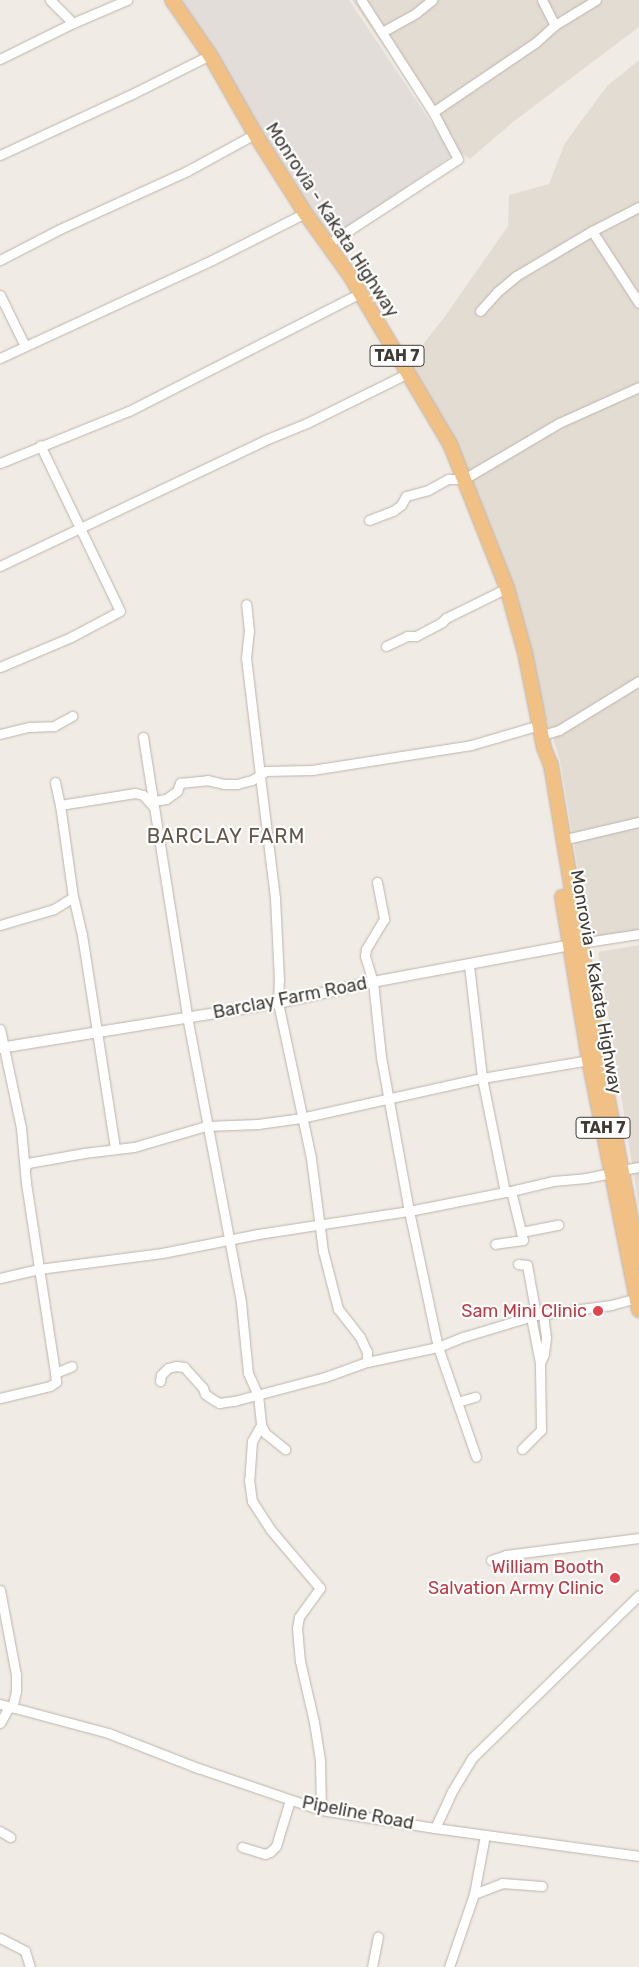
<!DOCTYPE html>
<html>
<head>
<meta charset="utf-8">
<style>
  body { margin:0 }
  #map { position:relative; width:639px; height:1967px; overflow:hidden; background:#f0ebe4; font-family:Rubik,sans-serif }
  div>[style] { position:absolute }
  .residential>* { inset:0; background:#e3dcd3 }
  .industrial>* { inset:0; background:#e2ddd9 }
  .roads { filter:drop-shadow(0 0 1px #bdb4ab) drop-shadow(0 0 1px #bdb4ab) }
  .minor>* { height:9px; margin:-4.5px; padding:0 4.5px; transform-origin:4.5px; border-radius:4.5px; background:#fff }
  .tertiary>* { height:10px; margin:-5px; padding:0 5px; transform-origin:5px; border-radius:5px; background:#fff }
  .trunk>* { height:14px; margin:-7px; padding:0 7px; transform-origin:7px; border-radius:7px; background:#f1c084 }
  .dots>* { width:14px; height:14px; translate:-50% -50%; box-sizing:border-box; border:2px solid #fff; border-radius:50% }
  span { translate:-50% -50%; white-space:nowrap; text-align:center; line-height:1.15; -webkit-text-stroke:4.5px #fff; paint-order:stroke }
  .shield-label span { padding:1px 4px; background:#fff; border:1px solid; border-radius:4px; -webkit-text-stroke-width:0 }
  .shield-label { font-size:16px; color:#413b35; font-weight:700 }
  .street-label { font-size:18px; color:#413b35 }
  .health-label { font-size:18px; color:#be3a42 }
  .right { translate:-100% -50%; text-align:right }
  .quarter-label { font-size:20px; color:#63574d; letter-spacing:1px }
</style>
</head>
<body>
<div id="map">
  <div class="residential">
    <i style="clip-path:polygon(352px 0,639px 0,639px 27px,513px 122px,470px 159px,456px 150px)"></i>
    <i style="clip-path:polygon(639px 60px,639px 937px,596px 946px,589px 935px,560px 760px,467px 475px,406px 366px,446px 315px,508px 226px,509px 195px,549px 184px,565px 143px,607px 86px)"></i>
    <i style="clip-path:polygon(639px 945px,639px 1207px,598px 952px)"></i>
  </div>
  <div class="industrial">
    <i style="clip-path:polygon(168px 0,349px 0,453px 155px,329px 240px)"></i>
  </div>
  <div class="roads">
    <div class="minor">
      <i style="left:50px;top:0;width:33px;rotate:45deg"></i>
      <i style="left:542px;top:0;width:28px;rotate:63deg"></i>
      <i style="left:382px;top:32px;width:39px;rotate:-29deg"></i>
      <i style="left:416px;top:13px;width:21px;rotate:-39deg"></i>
      <i style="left:0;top:59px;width:81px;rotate:-26.3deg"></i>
      <i style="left:73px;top:23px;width:59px;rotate:-23.1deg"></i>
      <i style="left:433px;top:112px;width:123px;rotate:-34.1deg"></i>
      <i style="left:535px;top:43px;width:27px;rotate:-42deg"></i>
      <i style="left:555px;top:25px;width:48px;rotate:-31.4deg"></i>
      <i style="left:0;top:155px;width:148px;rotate:-24.8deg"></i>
      <i style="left:134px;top:93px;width:85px;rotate:-26.6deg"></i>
      <i style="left:592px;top:231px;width:86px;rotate:56.9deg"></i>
      <i style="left:328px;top:244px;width:155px;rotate:-33.2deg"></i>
      <i style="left:458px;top:159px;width:53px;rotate:-118deg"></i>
      <i style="left:433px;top:112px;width:133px;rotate:-122.7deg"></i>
      <i style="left:0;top:260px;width:68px;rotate:-27.3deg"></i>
      <i style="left:60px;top:229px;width:140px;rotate:-24.5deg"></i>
      <i style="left:187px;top:171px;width:77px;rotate:-28.6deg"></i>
      <i style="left:0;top:295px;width:57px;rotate:63.9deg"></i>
      <i style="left:480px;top:311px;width:25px;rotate:-48deg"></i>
      <i style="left:497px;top:292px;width:25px;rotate:-40deg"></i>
      <i style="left:516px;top:276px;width:88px;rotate:-30.6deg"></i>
      <i style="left:592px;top:231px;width:53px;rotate:-27.1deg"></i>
      <i style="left:0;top:358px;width:234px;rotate:-24.8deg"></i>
      <i style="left:212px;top:260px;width:104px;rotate:-26.8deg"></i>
      <i style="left:0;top:463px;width:139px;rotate:-22deg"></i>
      <i style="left:129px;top:411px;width:258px;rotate:-27deg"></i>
      <i style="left:369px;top:520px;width:26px;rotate:-21deg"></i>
      <i style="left:393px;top:511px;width:10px;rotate:-37deg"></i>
      <i style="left:401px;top:505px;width:10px;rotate:-61deg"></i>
      <i style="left:406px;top:496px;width:23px;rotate:-15deg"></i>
      <i style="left:428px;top:490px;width:23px;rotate:-29deg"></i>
      <i style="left:448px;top:479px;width:16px"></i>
      <i style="left:464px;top:479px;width:110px;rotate:-30.5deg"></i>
      <i style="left:559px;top:423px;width:88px;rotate:-24.2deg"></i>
      <i style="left:0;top:566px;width:293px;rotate:-25.4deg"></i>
      <i style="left:265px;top:440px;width:45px;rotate:-22deg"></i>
      <i style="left:307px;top:423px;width:113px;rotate:-26.3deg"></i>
      <i style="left:386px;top:646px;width:23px;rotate:-25deg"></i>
      <i style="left:407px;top:636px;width:9px"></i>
      <i style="left:416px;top:636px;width:30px;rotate:-28deg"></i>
      <i style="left:442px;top:622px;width:6px;rotate:-45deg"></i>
      <i style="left:446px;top:618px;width:68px;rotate:-26.2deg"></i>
      <i style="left:0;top:667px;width:77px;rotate:-22.9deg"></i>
      <i style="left:71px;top:637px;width:55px;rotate:-28deg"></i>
      <i style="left:120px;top:611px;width:184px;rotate:-115.7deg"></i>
      <i style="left:0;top:734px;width:30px;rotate:-14deg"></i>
      <i style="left:29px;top:727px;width:25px;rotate:-2deg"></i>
      <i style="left:54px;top:726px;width:21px;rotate:-29deg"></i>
      <i style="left:542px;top:735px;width:18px;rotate:-16deg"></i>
      <i style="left:559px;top:730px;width:94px;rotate:-31.5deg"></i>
      <i style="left:143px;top:737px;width:282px;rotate:81deg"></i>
      <i style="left:187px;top:1016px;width:292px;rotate:79.3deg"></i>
      <i style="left:241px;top:1303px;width:70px;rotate:84.3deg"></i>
      <i style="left:248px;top:1373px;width:24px;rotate:66deg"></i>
      <i style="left:258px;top:1395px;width:30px;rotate:84deg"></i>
      <i style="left:261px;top:1425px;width:9px;rotate:63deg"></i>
      <i style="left:265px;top:1433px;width:26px;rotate:39deg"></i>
      <i style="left:55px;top:782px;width:24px;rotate:78deg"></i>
      <i style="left:153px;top:801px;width:13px;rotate:-9deg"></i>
      <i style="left:166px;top:799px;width:14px;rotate:-36deg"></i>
      <i style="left:177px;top:791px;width:9px;rotate:-69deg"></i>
      <i style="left:180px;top:783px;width:27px;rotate:-6deg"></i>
      <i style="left:207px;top:780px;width:18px;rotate:13deg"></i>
      <i style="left:225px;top:784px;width:12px"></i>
      <i style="left:237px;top:784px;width:16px;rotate:-15deg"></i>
      <i style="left:252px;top:780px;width:9px;rotate:-32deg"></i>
      <i style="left:260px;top:775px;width:118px;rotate:-96.8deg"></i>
      <i style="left:246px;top:658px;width:27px;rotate:-84deg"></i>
      <i style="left:249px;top:631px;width:27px;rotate:-96deg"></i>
      <i style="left:562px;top:840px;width:79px;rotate:-13.2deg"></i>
      <i style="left:377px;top:882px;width:38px;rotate:79deg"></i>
      <i style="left:384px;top:919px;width:35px;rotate:121deg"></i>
      <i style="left:366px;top:949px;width:7px;rotate:98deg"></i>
      <i style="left:365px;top:956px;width:27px;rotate:73deg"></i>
      <i style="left:373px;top:982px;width:75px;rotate:83.9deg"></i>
      <i style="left:381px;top:1057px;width:157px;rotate:79.7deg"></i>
      <i style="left:409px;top:1211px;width:139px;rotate:78deg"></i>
      <i style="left:438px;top:1347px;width:116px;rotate:70.9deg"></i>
      <i style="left:0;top:925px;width:56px;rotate:-16.5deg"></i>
      <i style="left:54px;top:909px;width:22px;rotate:-32deg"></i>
      <i style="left:580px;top:943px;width:60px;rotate:-8.7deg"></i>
      <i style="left:469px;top:965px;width:114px;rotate:83.4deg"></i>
      <i style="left:482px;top:1078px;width:116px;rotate:78.6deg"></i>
      <i style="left:505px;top:1192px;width:6px;rotate:-9deg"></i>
      <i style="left:511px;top:1191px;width:50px;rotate:76.2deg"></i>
      <i style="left:523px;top:1240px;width:28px;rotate:172deg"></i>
      <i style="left:0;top:1029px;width:101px;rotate:78deg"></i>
      <i style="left:21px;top:1128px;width:55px;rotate:84.8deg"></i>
      <i style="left:26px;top:1183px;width:192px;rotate:81.3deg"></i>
      <i style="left:115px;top:1148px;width:216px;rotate:-98.8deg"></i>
      <i style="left:82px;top:935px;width:39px;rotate:-103deg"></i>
      <i style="left:73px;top:897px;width:93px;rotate:-98deg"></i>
      <i style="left:60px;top:805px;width:76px;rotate:-9.1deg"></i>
      <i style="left:135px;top:793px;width:8px;rotate:14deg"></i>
      <i style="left:143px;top:795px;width:15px;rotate:48deg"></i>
      <i style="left:25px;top:1168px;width:6px;rotate:-59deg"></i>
      <i style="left:28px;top:1163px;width:57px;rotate:-10.1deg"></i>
      <i style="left:84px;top:1153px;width:50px;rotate:-6.8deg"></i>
      <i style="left:134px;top:1147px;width:75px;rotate:-16.3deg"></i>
      <i style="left:206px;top:1126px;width:52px;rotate:-2.2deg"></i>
      <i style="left:258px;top:1124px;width:43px;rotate:-7.9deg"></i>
      <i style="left:301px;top:1118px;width:185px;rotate:-12.5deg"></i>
      <i style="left:482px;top:1078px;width:109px;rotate:-9.5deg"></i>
      <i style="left:622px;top:1170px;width:17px;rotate:-10deg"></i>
      <i style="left:511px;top:1191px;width:43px;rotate:-13.4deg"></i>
      <i style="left:553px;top:1181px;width:33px;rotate:-5deg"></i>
      <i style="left:586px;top:1178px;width:26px;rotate:-11deg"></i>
      <i style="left:521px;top:1232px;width:38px;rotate:-11deg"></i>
      <i style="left:518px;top:1264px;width:9px;rotate:6deg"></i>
      <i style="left:527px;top:1265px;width:51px;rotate:79.8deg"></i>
      <i style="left:0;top:1278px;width:40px;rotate:-13deg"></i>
      <i style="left:39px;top:1269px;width:124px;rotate:-7.4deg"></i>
      <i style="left:162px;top:1253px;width:98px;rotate:-11.2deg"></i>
      <i style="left:258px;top:1234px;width:153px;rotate:-8.7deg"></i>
      <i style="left:409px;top:1211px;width:98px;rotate:-11.2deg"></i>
      <i style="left:531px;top:1317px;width:47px;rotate:78.9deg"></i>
      <i style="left:367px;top:1362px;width:10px;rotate:-90deg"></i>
      <i style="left:367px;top:1352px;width:17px;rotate:-115deg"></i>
      <i style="left:360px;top:1337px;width:36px;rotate:-128deg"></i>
      <i style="left:338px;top:1309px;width:60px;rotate:-104.5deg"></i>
      <i style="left:323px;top:1251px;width:94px;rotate:-97.4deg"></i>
      <i style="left:311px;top:1158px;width:158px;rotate:-102deg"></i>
      <i style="left:278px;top:1003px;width:23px;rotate:-88deg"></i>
      <i style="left:279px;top:980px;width:82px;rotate:-92.8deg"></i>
      <i style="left:275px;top:898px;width:124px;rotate:-97deg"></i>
      <i style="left:260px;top:775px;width:7px;rotate:-34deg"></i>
      <i style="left:266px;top:771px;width:46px;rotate:-1.2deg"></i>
      <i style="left:312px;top:770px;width:161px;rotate:-8.9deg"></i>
      <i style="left:471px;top:745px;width:72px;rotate:-16.2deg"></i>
      <i style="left:160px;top:1381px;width:6px;rotate:-81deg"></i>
      <i style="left:161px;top:1375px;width:10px;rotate:-45deg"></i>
      <i style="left:168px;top:1368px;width:8px;rotate:-14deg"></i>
      <i style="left:176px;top:1366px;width:8px;rotate:7deg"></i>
      <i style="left:184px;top:1367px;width:28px;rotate:48deg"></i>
      <i style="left:203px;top:1388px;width:6px;rotate:72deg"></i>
      <i style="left:205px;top:1394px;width:11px;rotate:34deg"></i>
      <i style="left:214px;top:1400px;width:6px;rotate:31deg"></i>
      <i style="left:219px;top:1403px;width:15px;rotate:-8deg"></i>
      <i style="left:234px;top:1401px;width:94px;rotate:-14.8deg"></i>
      <i style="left:325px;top:1377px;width:45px;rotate:-19.7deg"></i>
      <i style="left:367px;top:1362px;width:73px;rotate:-11.9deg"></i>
      <i style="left:438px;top:1347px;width:27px;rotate:-22deg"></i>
      <i style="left:463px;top:1337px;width:76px;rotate:-16.8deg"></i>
      <i style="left:536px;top:1315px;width:76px;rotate:-7.6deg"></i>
      <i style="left:611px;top:1305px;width:27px;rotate:-15deg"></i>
      <i style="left:0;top:1398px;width:51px;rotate:-13.5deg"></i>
      <i style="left:50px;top:1386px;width:7px;rotate:-34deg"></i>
      <i style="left:56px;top:1382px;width:9px;rotate:-96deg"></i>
      <i style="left:55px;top:1373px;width:18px;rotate:-22deg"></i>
      <i style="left:457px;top:1402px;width:19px;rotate:-16deg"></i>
      <i style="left:261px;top:1425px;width:18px;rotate:119deg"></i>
      <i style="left:252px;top:1441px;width:39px;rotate:94deg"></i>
      <i style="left:249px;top:1480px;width:21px;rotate:82deg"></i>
      <i style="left:252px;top:1501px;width:33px;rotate:57deg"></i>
      <i style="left:270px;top:1529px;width:77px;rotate:49.7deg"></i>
      <i style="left:320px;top:1588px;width:36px;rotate:126deg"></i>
      <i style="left:299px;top:1617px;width:11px;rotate:100deg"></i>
      <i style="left:297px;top:1628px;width:33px;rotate:85deg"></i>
      <i style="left:300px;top:1661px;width:63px;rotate:77.1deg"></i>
      <i style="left:314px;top:1722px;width:39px;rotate:81deg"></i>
      <i style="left:320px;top:1761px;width:49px;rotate:88.8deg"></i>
      <i style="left:522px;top:1449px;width:27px;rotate:-45deg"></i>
      <i style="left:541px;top:1430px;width:67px;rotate:-90.9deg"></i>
      <i style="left:540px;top:1363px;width:10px;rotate:-66deg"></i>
      <i style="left:544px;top:1354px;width:16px;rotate:-83deg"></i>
      <i style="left:546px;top:1338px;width:23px;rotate:-97deg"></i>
      <i style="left:491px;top:1560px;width:16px;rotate:-18deg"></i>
      <i style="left:506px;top:1555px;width:134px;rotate:-7.3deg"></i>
      <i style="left:0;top:1590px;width:86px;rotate:79.3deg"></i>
      <i style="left:16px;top:1675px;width:16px;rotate:90deg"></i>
      <i style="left:16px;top:1691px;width:17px;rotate:103deg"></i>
      <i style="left:0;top:1704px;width:112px;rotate:15deg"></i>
      <i style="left:108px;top:1733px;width:97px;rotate:21.3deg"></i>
      <i style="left:198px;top:1768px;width:130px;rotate:18.9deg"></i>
      <i style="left:321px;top:1810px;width:115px;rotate:9deg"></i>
      <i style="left:435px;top:1828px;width:206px;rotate:7.8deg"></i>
      <i style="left:0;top:1723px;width:18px;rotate:-61deg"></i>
      <i style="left:435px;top:1828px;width:38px;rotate:-65deg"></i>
      <i style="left:451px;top:1793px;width:41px;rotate:-59deg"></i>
      <i style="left:472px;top:1758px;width:233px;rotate:-44.3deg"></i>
      <i style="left:0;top:1831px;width:12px;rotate:31deg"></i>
      <i style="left:242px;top:1847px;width:24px;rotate:17deg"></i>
      <i style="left:265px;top:1854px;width:5px;rotate:-22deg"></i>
      <i style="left:270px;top:1852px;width:8px;rotate:-45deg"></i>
      <i style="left:276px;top:1846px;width:48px;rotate:-73.1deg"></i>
      <i style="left:474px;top:1894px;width:30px;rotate:-21deg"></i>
      <i style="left:502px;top:1883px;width:40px;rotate:4.3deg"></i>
      <i style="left:0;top:1938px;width:28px;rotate:27deg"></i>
      <i style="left:25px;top:1951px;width:17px;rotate:73deg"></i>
      <i style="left:372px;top:1967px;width:31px;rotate:-79deg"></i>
      <i style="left:449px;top:1967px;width:77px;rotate:-71.1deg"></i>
      <i style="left:474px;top:1894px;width:60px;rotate:-79.4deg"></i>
    </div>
    <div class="tertiary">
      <i style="left:0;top:1048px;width:282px;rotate:-9.2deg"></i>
      <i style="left:278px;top:1003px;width:97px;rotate:-12.5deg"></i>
      <i style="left:373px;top:982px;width:208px;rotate:-10.6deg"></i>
    </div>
    <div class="trunk">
      <i style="left:172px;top:0;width:67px;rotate:55.4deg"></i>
      <i style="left:210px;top:55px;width:91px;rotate:60.3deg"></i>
      <i style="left:255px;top:134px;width:93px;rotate:57.7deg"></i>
      <i style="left:305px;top:213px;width:75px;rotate:54.2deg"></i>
      <i style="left:349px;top:274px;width:198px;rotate:59.3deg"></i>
      <i style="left:450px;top:444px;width:155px;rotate:68.4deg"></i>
      <i style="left:507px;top:588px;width:67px;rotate:74.5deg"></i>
      <i style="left:525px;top:653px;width:97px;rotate:78.7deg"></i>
      <i style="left:544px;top:748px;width:18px;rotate:68deg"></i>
      <i style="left:551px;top:765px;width:297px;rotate:80.5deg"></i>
      <i style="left:600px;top:1058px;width:207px;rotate:79.1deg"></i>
      <i style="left:562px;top:897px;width:165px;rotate:80.6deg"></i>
      <i style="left:589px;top:1060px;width:255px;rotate:78.7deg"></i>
    </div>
  </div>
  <div class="dots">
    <i style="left:598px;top:1311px;background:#e0444e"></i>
    <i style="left:615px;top:1578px;background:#e0444e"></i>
  </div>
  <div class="shield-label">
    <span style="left:397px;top:356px">TAH 7</span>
    <span style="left:603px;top:1128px">TAH 7</span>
  </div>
  <div class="street-label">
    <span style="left:332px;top:220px;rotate:57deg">Monrovia - Kakata Highway</span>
    <span style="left:596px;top:982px;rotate:80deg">Monrovia - Kakata Highway</span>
    <span style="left:290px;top:998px;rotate:-11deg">Barclay Farm Road</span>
    <span style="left:358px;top:1813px;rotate:11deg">Pipeline Road</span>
  </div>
  <div class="health-label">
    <span class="right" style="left:587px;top:1311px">Sam Mini Clinic</span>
    <span class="right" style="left:604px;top:1578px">William Booth<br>Salvation Army Clinic</span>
  </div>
  <div class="quarter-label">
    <span style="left:226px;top:836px">BARCLAY FARM</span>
  </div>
</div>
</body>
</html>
